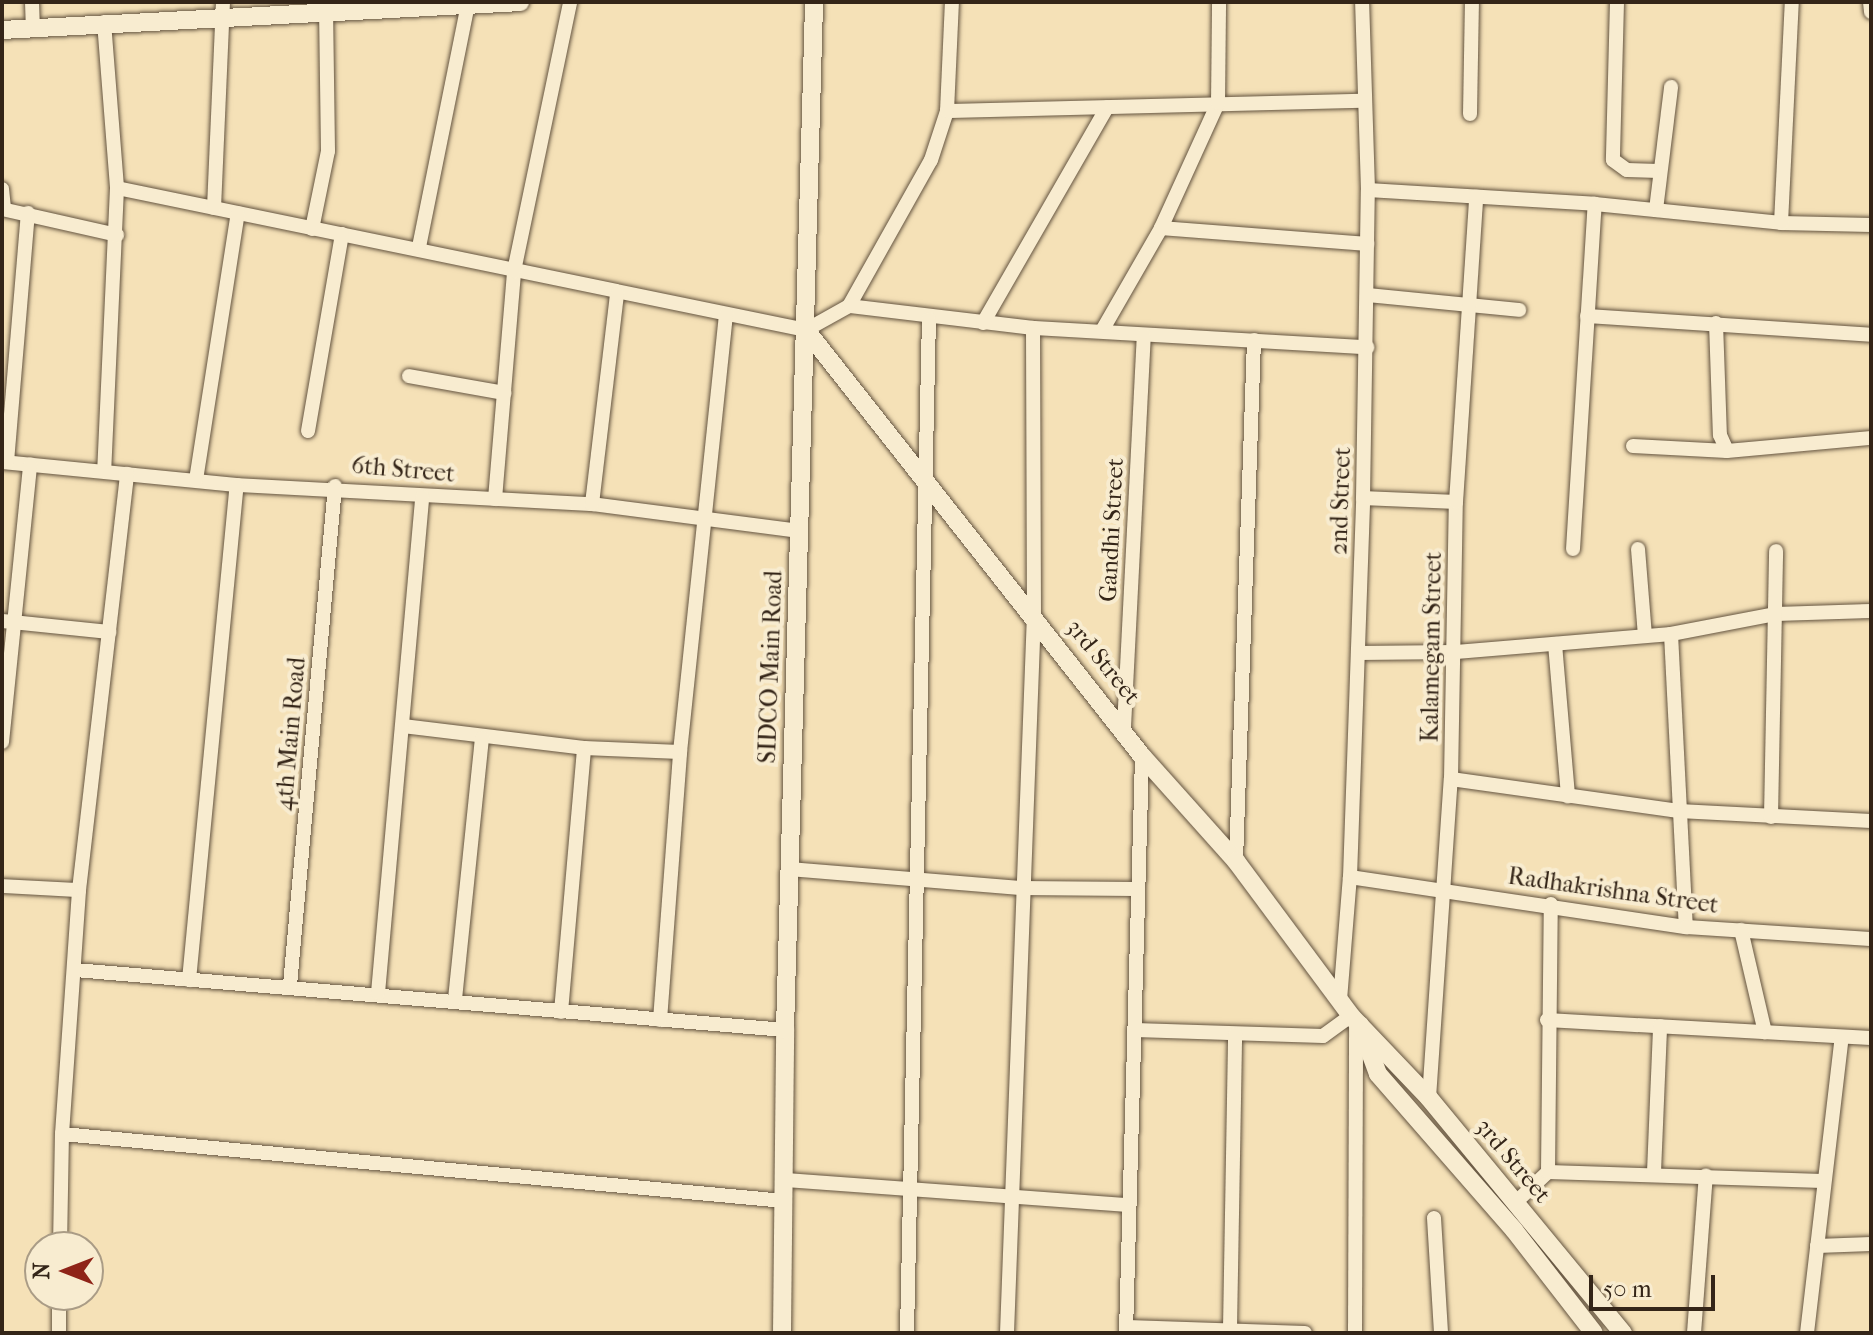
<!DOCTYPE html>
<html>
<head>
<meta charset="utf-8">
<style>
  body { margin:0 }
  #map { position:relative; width:1873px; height:1335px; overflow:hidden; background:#f5e1b7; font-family:"IM FELL French Canon",serif }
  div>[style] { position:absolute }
  .roads { filter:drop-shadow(0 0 2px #645440) drop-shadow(0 0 2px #645440) }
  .street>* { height:14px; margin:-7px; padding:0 7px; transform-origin:7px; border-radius:7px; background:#f8ecd0 }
  .secondary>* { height:18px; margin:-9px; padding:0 9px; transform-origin:9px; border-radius:9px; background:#f8ecd0 }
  span { translate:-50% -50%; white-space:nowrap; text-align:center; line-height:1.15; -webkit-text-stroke:8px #f8ecd0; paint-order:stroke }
  .street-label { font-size:24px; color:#342518 }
  .frame { position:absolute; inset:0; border:4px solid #342518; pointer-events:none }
  .north { position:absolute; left:24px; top:1231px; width:80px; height:80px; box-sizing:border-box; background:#f8ecd0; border:2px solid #aa9c86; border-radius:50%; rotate:270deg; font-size:22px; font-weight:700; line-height:32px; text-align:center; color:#342518 }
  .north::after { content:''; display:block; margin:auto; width:28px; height:36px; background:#8f2418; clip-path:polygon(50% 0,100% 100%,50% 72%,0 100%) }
  .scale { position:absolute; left:1589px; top:1275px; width:126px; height:36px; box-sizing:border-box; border:4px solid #342518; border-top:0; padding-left:10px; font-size:24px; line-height:28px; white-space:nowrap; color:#342518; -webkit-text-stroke:6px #f8ecd0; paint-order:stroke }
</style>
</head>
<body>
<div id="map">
  <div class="roads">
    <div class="street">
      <i style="left:32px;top:2px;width:23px;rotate:88deg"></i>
      <i style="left:1617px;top:2px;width:158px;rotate:91.5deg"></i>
      <i style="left:1613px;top:160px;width:17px;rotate:36deg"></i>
      <i style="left:1627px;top:170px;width:32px;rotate:2deg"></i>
      <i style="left:1870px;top:2px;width:10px;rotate:84deg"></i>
      <i style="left:104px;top:22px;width:167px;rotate:85.5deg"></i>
      <i style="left:117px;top:188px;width:283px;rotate:92.6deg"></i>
      <i style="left:947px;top:111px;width:418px;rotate:-1.4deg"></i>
      <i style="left:1470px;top:114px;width:112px;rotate:-89deg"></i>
      <i style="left:117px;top:188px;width:703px;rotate:11.65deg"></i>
      <i style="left:806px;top:330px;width:49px;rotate:-29.2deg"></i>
      <i style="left:849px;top:306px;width:167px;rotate:-60.7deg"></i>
      <i style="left:931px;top:160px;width:52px;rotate:-71.9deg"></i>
      <i style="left:947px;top:111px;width:109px;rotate:-87.4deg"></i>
      <i style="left:2px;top:189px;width:20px;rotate:84deg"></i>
      <i style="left:1368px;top:190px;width:227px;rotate:3.5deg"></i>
      <i style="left:1595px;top:204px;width:187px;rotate:5.8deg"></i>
      <i style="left:1781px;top:223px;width:90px;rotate:1.3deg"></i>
      <i style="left:214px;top:208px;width:206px;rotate:-87.5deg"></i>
      <i style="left:2px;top:209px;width:118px;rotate:12.7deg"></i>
      <i style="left:1656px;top:210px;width:124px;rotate:-83deg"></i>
      <i style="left:1781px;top:223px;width:221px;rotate:-87.2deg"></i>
      <i style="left:1161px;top:228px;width:207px;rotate:4.4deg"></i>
      <i style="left:312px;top:229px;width:80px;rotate:-78.4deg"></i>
      <i style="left:328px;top:151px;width:149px;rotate:-90.8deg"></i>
      <i style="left:419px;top:247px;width:248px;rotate:-78.6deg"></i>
      <i style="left:1367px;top:295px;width:153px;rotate:5.6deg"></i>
      <i style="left:849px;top:306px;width:185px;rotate:6.8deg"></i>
      <i style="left:1033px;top:328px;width:335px;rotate:3.3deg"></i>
      <i style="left:1587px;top:316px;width:285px;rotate:3.8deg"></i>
      <i style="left:983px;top:323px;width:249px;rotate:-60.1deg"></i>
      <i style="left:1716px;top:323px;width:112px;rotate:88deg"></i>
      <i style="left:1720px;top:435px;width:17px;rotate:66deg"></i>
      <i style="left:1727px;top:451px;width:145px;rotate:-5.2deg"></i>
      <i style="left:1103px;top:329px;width:116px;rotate:-60.1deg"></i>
      <i style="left:1161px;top:228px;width:137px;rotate:-65.5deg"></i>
      <i style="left:1218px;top:103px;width:101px;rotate:-89.4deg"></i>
      <i style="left:409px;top:376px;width:97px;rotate:10.1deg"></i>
      <i style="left:308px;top:431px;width:200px;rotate:-80.2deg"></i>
      <i style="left:1633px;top:446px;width:94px;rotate:3deg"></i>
      <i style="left:2px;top:462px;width:236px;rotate:5.6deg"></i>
      <i style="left:237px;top:485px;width:356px;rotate:3.1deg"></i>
      <i style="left:592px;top:504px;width:210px;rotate:7.4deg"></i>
      <i style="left:7px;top:462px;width:250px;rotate:-85.2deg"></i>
      <i style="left:196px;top:480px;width:270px;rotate:-81.1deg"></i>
      <i style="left:1363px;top:498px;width:93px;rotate:2.5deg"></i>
      <i style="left:495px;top:499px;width:229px;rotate:-85.2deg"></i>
      <i style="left:514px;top:271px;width:275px;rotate:-78.2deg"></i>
      <i style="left:592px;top:504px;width:211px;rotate:-83.2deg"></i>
      <i style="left:1573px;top:549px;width:346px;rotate:-86.4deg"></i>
      <i style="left:1638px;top:549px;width:87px;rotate:85.4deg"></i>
      <i style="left:2px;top:621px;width:108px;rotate:5.9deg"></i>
      <i style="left:1671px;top:634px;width:293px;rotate:87.1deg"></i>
      <i style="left:1555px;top:644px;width:153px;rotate:85.1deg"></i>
      <i style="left:1358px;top:653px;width:98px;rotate:-0.6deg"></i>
      <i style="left:1456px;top:652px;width:216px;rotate:-4.8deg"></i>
      <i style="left:1671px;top:634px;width:107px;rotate:-10.8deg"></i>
      <i style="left:1776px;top:614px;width:95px;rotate:-1.8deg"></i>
      <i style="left:403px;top:726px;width:182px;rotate:6.9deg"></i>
      <i style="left:584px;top:748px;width:96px;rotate:2.4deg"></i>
      <i style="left:1124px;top:727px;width:392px;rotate:-87.1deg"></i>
      <i style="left:2px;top:742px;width:279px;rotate:-84.2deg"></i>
      <i style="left:1451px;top:779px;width:230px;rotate:8deg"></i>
      <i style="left:1679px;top:811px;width:192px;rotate:3deg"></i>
      <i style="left:1771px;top:817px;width:266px;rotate:-88.9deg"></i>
      <i style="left:1236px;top:861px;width:521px;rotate:-88.02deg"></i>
      <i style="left:789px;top:869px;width:232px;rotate:4.7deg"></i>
      <i style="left:1020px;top:888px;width:115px;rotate:0.5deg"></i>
      <i style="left:1350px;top:877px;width:340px;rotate:8.5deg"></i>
      <i style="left:1686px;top:927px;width:185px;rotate:3.7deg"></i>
      <i style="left:2px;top:886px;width:77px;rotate:3deg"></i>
      <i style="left:1741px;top:930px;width:105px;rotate:76.8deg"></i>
      <i style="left:75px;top:970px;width:713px;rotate:4.83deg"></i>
      <i style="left:189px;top:980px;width:497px;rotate:-84.5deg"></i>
      <i style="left:290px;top:985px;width:501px;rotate:-84.85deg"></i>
      <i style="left:378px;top:993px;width:498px;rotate:-84.9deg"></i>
      <i style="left:455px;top:999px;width:262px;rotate:-84.1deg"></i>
      <i style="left:1340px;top:1000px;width:123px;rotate:-85.4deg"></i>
      <i style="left:1350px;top:877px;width:379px;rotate:-88deg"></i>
      <i style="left:1363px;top:498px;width:308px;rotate:-89.1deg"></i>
      <i style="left:1368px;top:190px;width:188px;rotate:-91.8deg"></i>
      <i style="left:561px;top:1012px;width:265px;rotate:-85deg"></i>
      <i style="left:660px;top:1020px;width:269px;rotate:-85.7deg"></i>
      <i style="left:680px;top:752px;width:440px;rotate:-84deg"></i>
      <i style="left:1547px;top:1020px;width:324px;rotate:3.2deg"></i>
      <i style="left:1135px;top:1030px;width:188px;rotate:1.8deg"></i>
      <i style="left:1323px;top:1036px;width:34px;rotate:-36deg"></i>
      <i style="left:1429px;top:1098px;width:320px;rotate:-86.1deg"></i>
      <i style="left:1451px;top:779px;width:277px;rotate:-89deg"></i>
      <i style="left:1456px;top:502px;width:306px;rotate:-86.2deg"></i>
      <i style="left:62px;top:1134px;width:725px;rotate:5.3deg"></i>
      <i style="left:1548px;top:1172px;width:268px;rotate:-89.4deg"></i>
      <i style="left:1654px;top:1172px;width:146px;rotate:-87.6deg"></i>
      <i style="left:786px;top:1180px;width:343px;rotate:4.2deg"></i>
      <i style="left:1516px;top:1202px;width:44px;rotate:-43.2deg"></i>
      <i style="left:1548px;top:1172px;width:275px;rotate:1.9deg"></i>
      <i style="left:1434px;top:1218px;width:115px;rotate:86.5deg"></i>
      <i style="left:1817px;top:1246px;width:54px;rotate:-2.1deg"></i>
      <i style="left:60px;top:1247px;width:113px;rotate:-89deg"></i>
      <i style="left:62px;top:1134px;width:245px;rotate:-86deg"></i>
      <i style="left:79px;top:890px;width:419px;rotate:-83.4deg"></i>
      <i style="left:1127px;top:1327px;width:178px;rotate:1.9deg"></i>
      <i style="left:1230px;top:1328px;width:294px;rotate:-89deg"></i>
      <i style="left:59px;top:1333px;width:38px;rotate:-90deg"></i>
      <i style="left:907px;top:1333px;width:1014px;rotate:-88.76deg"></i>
      <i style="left:1007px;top:1333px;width:719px;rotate:-87.85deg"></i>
      <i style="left:1034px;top:615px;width:287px;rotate:-90.2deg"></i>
      <i style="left:1126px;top:1333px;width:577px;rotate:-88.41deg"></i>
      <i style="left:1355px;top:1333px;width:312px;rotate:-89.8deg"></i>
      <i style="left:1694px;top:1333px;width:158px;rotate:-85.7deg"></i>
      <i style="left:1807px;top:1333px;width:298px;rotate:-83.3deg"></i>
    </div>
    <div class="secondary">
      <i style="left:2px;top:30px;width:519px;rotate:-3.09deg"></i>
      <i style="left:806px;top:330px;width:543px;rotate:51.74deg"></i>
      <i style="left:1142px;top:756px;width:141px;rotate:48.2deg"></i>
      <i style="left:1236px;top:861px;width:193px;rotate:53.4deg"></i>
      <i style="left:1351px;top:1016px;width:113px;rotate:46.4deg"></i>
      <i style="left:1429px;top:1098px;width:305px;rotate:50.5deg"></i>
      <i style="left:1360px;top:1025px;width:52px;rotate:69.8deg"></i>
      <i style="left:1378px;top:1074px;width:207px;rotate:48.9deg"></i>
      <i style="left:1514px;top:1230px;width:130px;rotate:52.2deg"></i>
      <i style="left:782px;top:1333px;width:303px;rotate:-89.4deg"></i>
      <i style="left:785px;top:1030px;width:1028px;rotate:-88.38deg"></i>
    </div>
  </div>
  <div class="street-label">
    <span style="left:403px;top:470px;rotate:5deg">6th Street</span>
    <span style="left:1341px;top:501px;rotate:-88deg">2nd Street</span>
    <span style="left:1112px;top:530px;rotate:-87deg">Gandhi Street</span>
    <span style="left:1432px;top:647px;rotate:-89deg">Kalamegam Street</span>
    <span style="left:1103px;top:662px;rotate:51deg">3rd Street</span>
    <span style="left:771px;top:667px;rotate:-88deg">SIDCO Main Road</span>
    <span style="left:291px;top:734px;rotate:-85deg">4th Main Road</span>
    <span style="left:1613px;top:891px;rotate:8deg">Radhakrishna Street</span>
    <span style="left:1513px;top:1161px;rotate:50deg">3rd Street</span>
  </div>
  <div class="frame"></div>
  <div class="north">N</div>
  <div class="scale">50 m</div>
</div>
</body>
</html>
